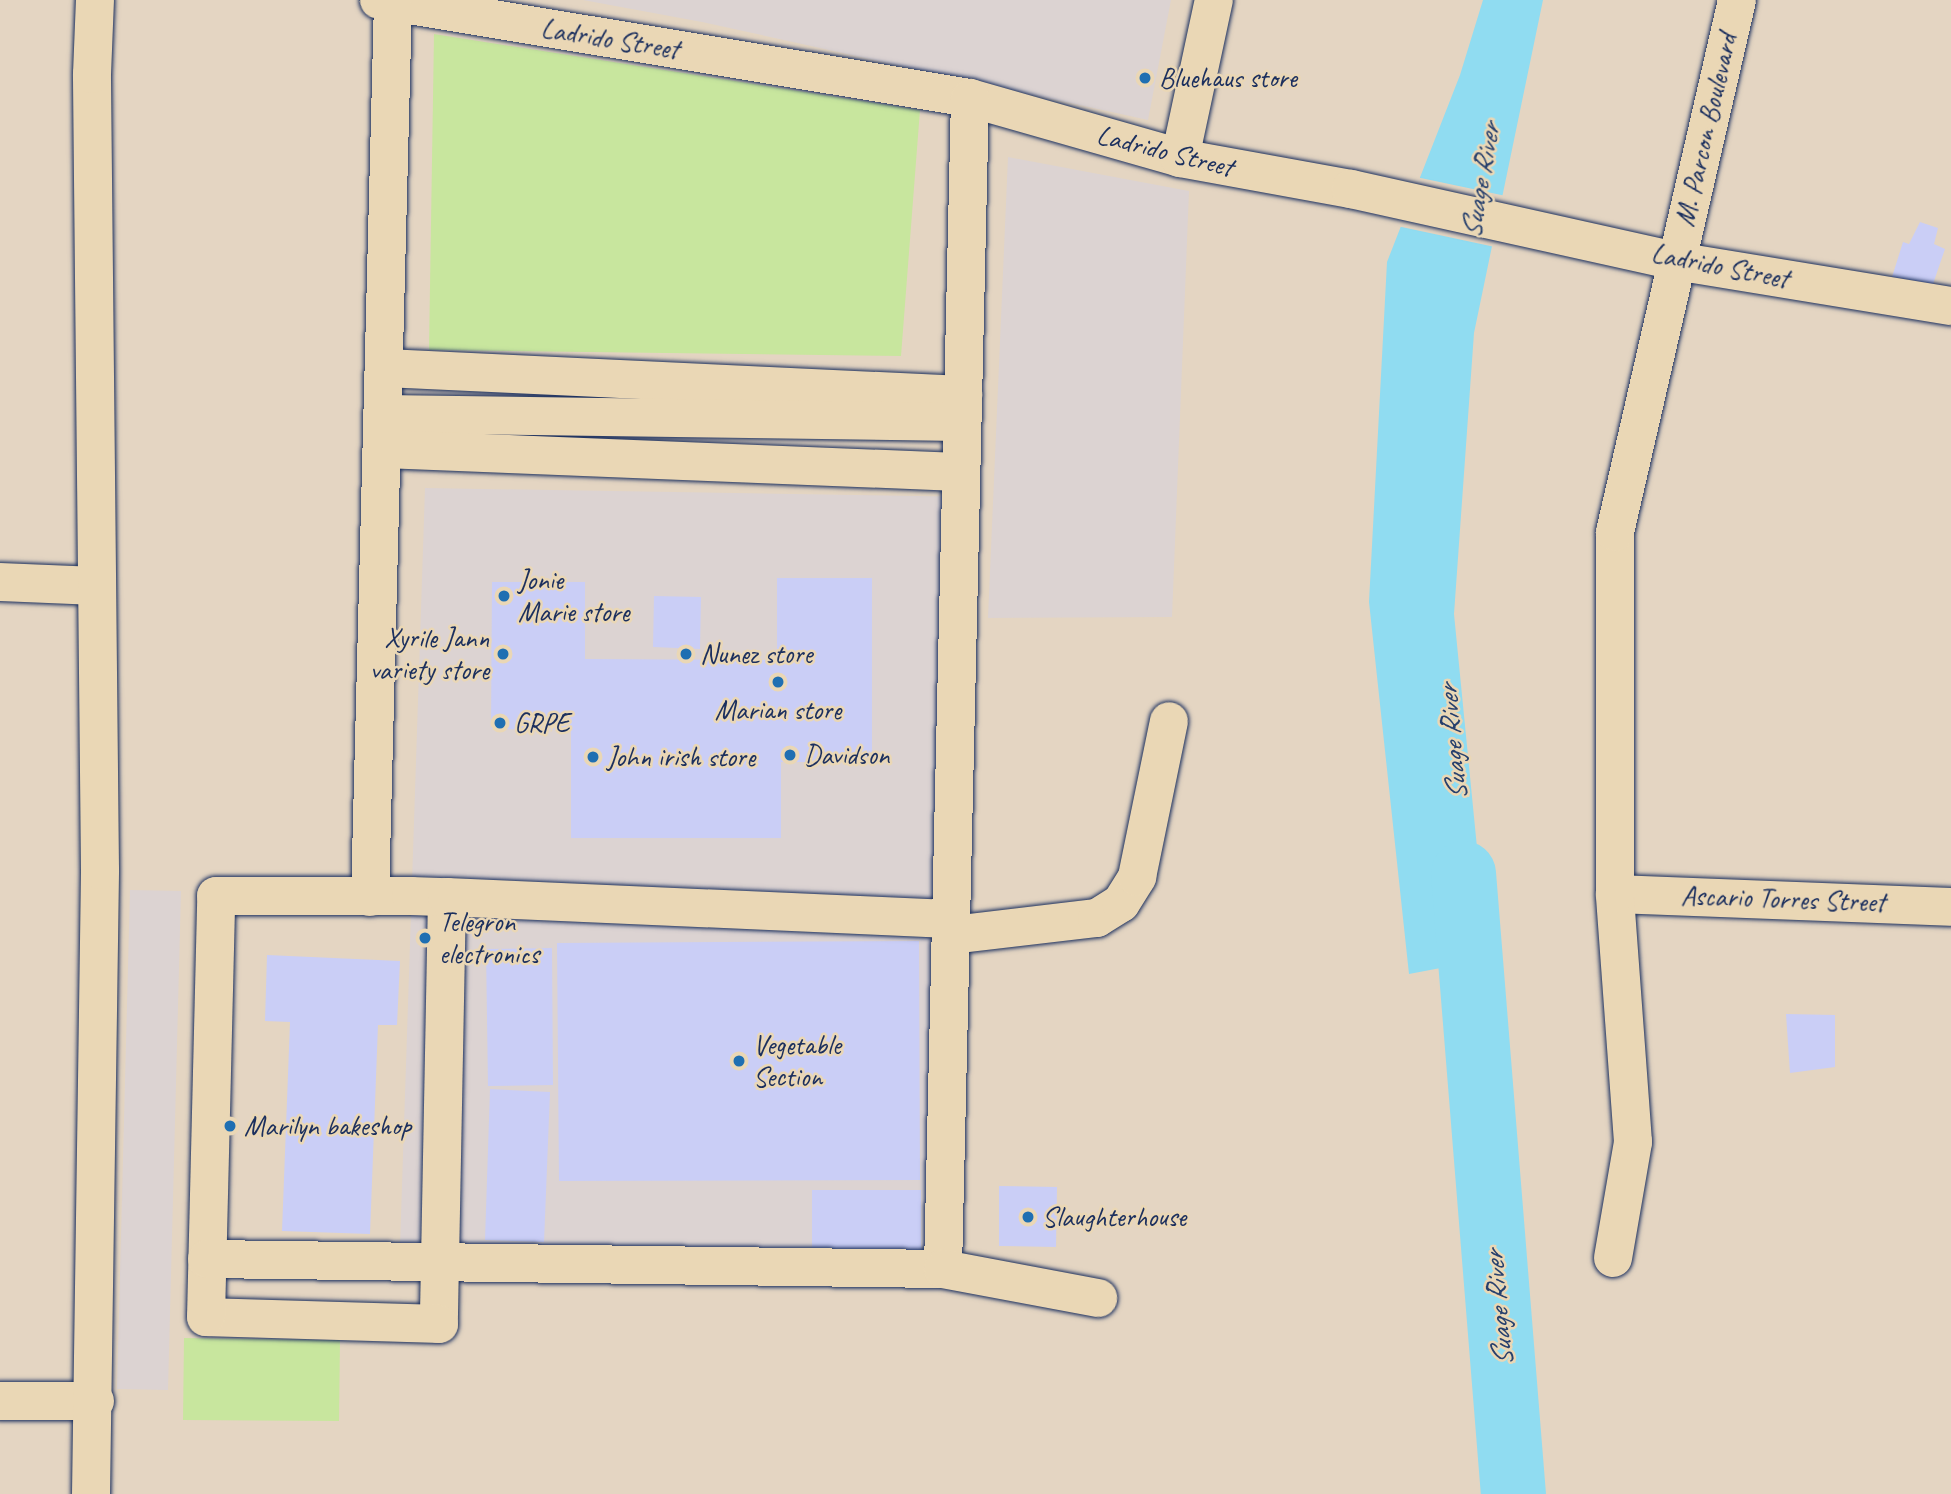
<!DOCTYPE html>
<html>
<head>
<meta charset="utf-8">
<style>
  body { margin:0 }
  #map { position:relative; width:1951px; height:1494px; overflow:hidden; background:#e4d5c2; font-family:Caveat,sans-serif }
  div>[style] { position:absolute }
  .built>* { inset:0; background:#dcd3d2 }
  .green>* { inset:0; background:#c8e69e }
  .water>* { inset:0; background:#90dcf1 }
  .pier>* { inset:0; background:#e4d5c2 }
  .river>* { height:65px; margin:-32.5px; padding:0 32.5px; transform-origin:32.5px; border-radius:32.5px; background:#90dcf1 }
  .building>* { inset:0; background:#cacef6 }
  .roads { filter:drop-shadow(0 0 2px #1b2f5e) drop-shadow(0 0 2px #1b2f5e) }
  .minor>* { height:38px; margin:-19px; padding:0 19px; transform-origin:19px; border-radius:19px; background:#ead7b5 }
  .dots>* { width:19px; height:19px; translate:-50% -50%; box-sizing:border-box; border:4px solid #ead7b5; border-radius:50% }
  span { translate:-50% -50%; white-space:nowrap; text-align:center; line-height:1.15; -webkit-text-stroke:5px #ead7b5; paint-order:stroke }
  .street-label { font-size:28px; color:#1b2f5e }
  .poi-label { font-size:28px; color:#1b2f5e }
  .left { translate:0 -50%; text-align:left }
  .right { translate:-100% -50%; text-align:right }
  .water-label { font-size:30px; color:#27406d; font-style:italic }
</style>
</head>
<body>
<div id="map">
  <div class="built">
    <i style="clip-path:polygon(583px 0,1171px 0,1148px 120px,702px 22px)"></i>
    <i style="clip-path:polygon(1008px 157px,1189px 191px,1172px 617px,988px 618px)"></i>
    <i style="clip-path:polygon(425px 488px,979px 497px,961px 1284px,399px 1277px)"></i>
    <i style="clip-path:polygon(130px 890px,181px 891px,168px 1390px,117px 1389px)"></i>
  </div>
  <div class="green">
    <i style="clip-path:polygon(434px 34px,920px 110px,901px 356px,429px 350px)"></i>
    <i style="clip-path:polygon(184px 1338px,340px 1340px,339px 1421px,183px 1420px)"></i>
  </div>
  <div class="water">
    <i style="clip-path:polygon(1483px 0,1543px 0,1474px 333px,1454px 614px,1488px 959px,1409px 974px,1369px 602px,1387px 262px,1460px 75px)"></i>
  </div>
  <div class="pier">
    <i style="clip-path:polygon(1416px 177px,1506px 196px,1495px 247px,1397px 226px)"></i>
  </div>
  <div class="river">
    <i style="left:1463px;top:873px;width:623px;rotate:85.4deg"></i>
  </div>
  <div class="building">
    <i style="clip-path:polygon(1920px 222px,1938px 228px,1934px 244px,1945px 249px,1933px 284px,1892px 277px,1903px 242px,1909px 244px)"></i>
    <i style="clip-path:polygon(777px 578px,872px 578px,872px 762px,781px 762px,781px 838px,571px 838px,571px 730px,491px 729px,492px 582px,585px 582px,585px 659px,777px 660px)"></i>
    <i style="clip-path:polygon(654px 596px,701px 597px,700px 649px,653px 647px)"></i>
    <i style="clip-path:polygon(919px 941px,920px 1180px,559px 1181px,557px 943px)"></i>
    <i style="clip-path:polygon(552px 948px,553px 1085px,488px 1086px,486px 949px)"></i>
    <i style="clip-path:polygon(267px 955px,400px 961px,397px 1025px,378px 1025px,370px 1234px,282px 1231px,290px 1022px,265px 1021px)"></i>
    <i style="clip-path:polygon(1786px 1014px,1835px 1015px,1835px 1067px,1790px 1073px)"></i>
    <i style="clip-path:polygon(490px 1089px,550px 1092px,544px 1242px,485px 1240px)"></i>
    <i style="clip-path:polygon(999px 1186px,1057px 1187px,1056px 1247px,999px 1246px)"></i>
    <i style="clip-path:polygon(812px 1190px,921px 1190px,921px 1260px,812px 1260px)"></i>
  </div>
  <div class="roads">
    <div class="minor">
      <i style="left:379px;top:0;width:599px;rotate:9.42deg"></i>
      <i style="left:970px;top:98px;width:218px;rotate:15.9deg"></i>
      <i style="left:1180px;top:158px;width:174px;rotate:10.3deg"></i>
      <i style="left:1351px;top:189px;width:333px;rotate:12.5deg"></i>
      <i style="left:1676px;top:261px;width:279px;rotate:9.3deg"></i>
      <i style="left:1180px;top:158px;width:162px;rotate:-77.9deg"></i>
      <i style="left:385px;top:368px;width:579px;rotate:2.67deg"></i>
      <i style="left:384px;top:414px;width:577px;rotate:0.79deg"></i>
      <i style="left:384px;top:449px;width:575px;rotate:2.29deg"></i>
      <i style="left:0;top:582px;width:96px;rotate:2.4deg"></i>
      <i style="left:1615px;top:894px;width:336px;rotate:2.2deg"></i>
      <i style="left:370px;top:897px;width:894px;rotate:-88.53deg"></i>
      <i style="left:447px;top:897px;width:427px;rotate:91.1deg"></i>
      <i style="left:439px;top:1324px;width:233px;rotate:-178.3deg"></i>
      <i style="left:206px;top:1317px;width:421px;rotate:-88.6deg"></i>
      <i style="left:216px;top:896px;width:195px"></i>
      <i style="left:411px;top:896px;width:36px;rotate:2deg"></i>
      <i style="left:447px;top:897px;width:503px;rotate:2.5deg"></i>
      <i style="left:952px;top:935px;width:146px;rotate:-6.7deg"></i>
      <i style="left:1097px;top:918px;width:28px;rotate:-32deg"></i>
      <i style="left:1121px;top:903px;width:31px;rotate:-58deg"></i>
      <i style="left:1137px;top:877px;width:159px;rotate:-78.4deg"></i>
      <i style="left:1613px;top:1258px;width:118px;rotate:-80.2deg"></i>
      <i style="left:1633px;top:1142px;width:249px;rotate:-94.2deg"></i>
      <i style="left:1615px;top:894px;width:362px;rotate:-90deg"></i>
      <i style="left:1615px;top:532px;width:546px;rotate:-77.08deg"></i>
      <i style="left:207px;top:1259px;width:736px;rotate:0.78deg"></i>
      <i style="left:943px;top:1269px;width:1171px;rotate:-88.68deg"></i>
      <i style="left:943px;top:1269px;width:158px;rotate:10.6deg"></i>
      <i style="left:0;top:1401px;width:95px"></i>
      <i style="left:91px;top:1494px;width:624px;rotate:-89.17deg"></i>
      <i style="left:100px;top:870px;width:796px;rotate:-90.58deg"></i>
      <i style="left:92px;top:74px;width:74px;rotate:-87.7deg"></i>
    </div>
  </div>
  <div class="dots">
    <i style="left:1145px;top:78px;background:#1f6fb2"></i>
    <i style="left:504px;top:596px;background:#1f6fb2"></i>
    <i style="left:503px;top:654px;background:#1f6fb2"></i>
    <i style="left:686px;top:654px;background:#1f6fb2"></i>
    <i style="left:778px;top:682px;background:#1f6fb2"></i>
    <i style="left:500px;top:723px;background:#1f6fb2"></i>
    <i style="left:790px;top:755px;background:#1f6fb2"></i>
    <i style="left:593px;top:757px;background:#1f6fb2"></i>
    <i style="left:425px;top:938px;background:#1f6fb2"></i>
    <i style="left:739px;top:1061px;background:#1f6fb2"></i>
    <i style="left:230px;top:1126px;background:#1f6fb2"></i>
    <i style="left:1028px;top:1217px;background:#1f6fb2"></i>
  </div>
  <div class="street-label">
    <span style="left:610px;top:39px;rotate:9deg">Ladrido Street</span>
    <span style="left:1706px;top:130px;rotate:-77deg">M. Parcon Boulevard</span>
    <span style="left:1165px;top:151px;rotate:14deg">Ladrido Street</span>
    <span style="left:1720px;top:266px;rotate:11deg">Ladrido Street</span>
    <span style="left:1783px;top:899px;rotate:2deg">Ascario Torres Street</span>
  </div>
  <div class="poi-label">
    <span class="left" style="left:1159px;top:78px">Bluehaus store</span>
    <span class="left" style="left:518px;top:596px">Jonie<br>Marie store</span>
    <span class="right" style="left:489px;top:654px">Xyrile Jann<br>variety store</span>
    <span class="left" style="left:700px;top:654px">Nunez store</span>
    <span style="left:778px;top:710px">Marian store</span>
    <span class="left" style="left:514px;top:723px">GRPE</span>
    <span class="left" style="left:804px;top:755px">Davidson</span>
    <span class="left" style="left:607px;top:757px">John irish store</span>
    <span class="left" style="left:439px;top:938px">Telegron<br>electronics</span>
    <span class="left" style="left:753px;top:1061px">Vegetable<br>Section</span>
    <span class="left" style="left:244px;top:1126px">Marilyn bakeshop</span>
    <span class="left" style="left:1042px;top:1217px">Slaughterhouse</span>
  </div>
  <div class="water-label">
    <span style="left:1480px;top:181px;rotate:-80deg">Suage River</span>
    <span style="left:1452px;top:743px;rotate:-95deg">Suage River</span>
    <span style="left:1498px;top:1309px;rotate:-95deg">Suage River</span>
  </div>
</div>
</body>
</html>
